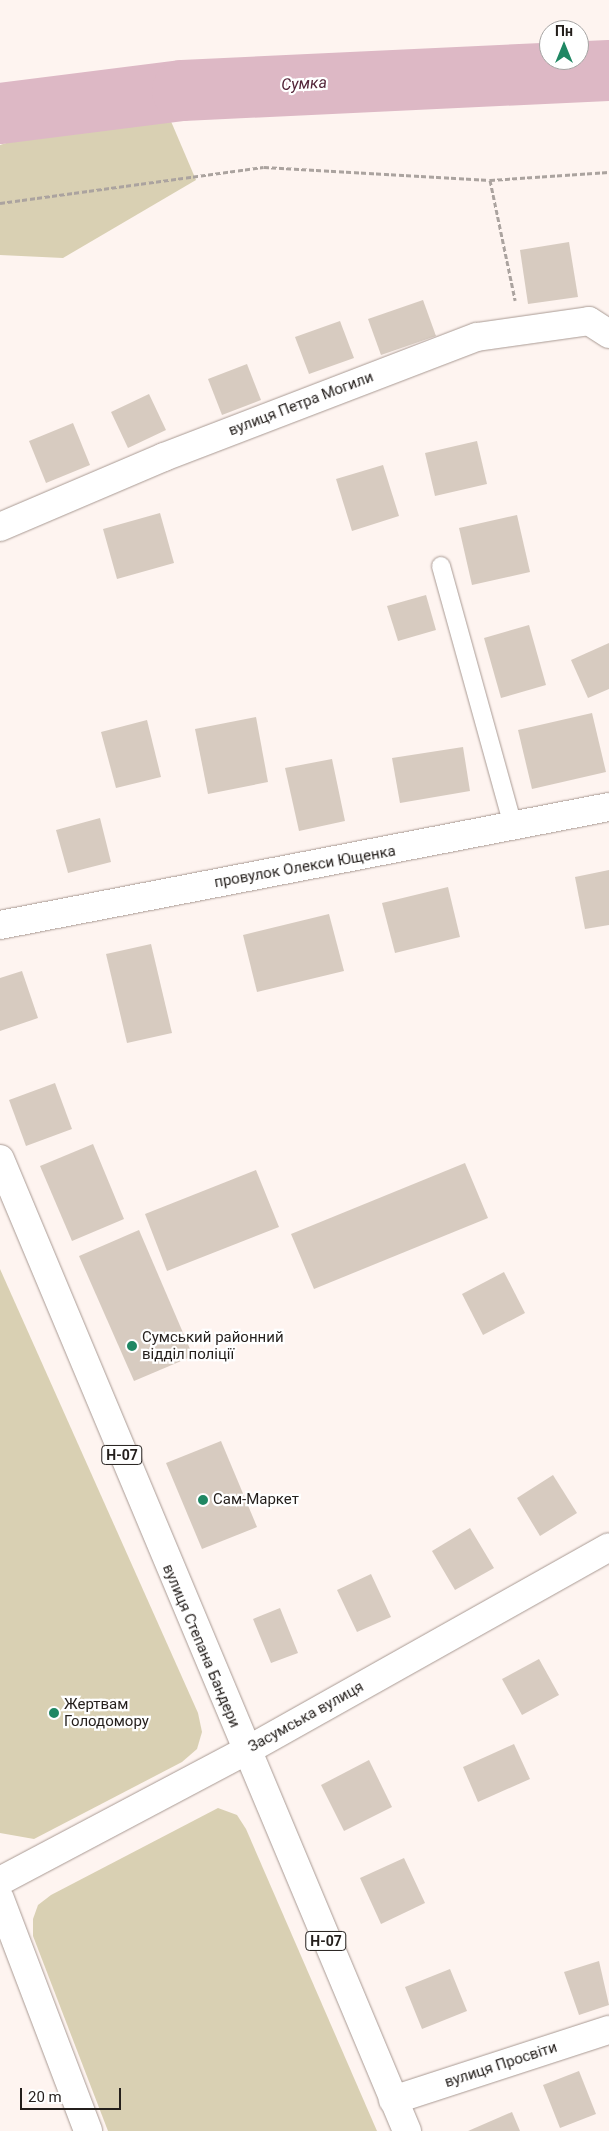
<!DOCTYPE html>
<html>
<head>
<meta charset="utf-8">
<style>
  body { margin:0 }
  #map { position:relative; width:609px; height:2131px; overflow:hidden; background:#fef4f0; font-family:Roboto,sans-serif }
  div>[style] { position:absolute }
  .green>* { inset:0; background:#d9d0b3 }
  .river>* { height:61px; margin:-30.5px; padding:0 30.5px; transform-origin:30.5px; border-radius:30.5px; background:#ddb8c5 }
  .building>* { inset:0; background:#d7cbc0 }
  .path>* { height:3px; margin-top:-1.5px; transform-origin:0; background:repeating-linear-gradient(90deg,#aba39f 0 5px,transparent 0 7.5px) }
  .roads { filter:drop-shadow(0 0 1px #a99a93) drop-shadow(0 0 1px #a99a93) }
  .lane>* { height:18px; margin:-9px; padding:0 9px; transform-origin:9px; border-radius:9px; background:#fff }
  .street>* { height:28px; margin:-14px; padding:0 14px; transform-origin:14px; border-radius:14px; background:#fff }
  .secondary>* { height:28px; margin:-14px; padding:0 14px; transform-origin:14px; border-radius:14px; background:#fff }
  .primary>* { height:28px; margin:-14px; padding:0 14px; transform-origin:14px; border-radius:14px; background:#fff }
  .dots>* { width:14px; height:14px; translate:-50% -50%; box-sizing:border-box; border:2px solid #fff; border-radius:50% }
  span { translate:-50% -50%; white-space:nowrap; text-align:center; line-height:1.15; -webkit-text-stroke:4.5px #fff; paint-order:stroke }
  .shield-label span { padding:1px 4px; background:#fff; border:1px solid; border-radius:4px; -webkit-text-stroke-width:0 }
  .shield-label { font-size:14px; color:#241f1c; font-weight:700 }
  .street-label { font-size:15px; color:#241f1c }
  .poi-label { font-size:15px; color:#241f1c }
  .left { translate:0 -50%; text-align:left }
  .water-label { font-size:16px; color:#532438; font-style:italic }
  .north { position:absolute; left:539px; top:20px; width:50px; height:50px; box-sizing:border-box; background:#fff; border:1px solid #a7a5a4; border-radius:50%; rotate:0deg; font-size:14px; font-weight:700; line-height:20px; text-align:center; color:#241f1c }
  .north::after { content:''; display:block; margin:auto; width:18px; height:22px; background:#1f8763; clip-path:polygon(50% 0,100% 100%,50% 72%,0 100%) }
  .scale { position:absolute; left:20px; top:2088px; width:101px; height:22px; box-sizing:border-box; border:2px solid #241f1c; border-top:0; padding-left:6px; font-size:15px; line-height:18px; white-space:nowrap; color:#241f1c; -webkit-text-stroke:4px #fff; paint-order:stroke }
</style>
</head>
<body>
<div id="map">
  <div class="green">
    <i style="clip-path:polygon(170px 119px,196px 180px,63px 258px,0 255px,0 145px,28px 136px)"></i>
    <i style="clip-path:polygon(0 1269px,198px 1713px,202px 1732px,197px 1749px,182px 1762px,34px 1839px,0 1833px)"></i>
    <i style="clip-path:polygon(218px 1808px,237px 1815px,246px 1829px,377px 2131px,108px 2131px,33px 1936px,33px 1919px,38px 1905px,51px 1895px)"></i>
  </div>
  <div class="river">
    <i style="left:0;top:113px;width:183px;rotate:-7.2deg"></i>
    <i style="left:182px;top:90px;width:427px;rotate:-2.7deg"></i>
  </div>
  <div class="building">
    <i style="clip-path:polygon(569px 242px,578px 297px,528px 304px,520px 250px)"></i>
    <i style="clip-path:polygon(423px 300px,436px 336px,381px 355px,368px 319px)"></i>
    <i style="clip-path:polygon(340px 321px,354px 358px,309px 374px,295px 337px)"></i>
    <i style="clip-path:polygon(247px 364px,261px 400px,222px 415px,208px 379px)"></i>
    <i style="clip-path:polygon(149px 394px,166px 430px,128px 448px,111px 412px)"></i>
    <i style="clip-path:polygon(73px 423px,90px 465px,46px 483px,29px 441px)"></i>
    <i style="clip-path:polygon(477px 441px,487px 484px,435px 496px,425px 453px)"></i>
    <i style="clip-path:polygon(383px 465px,399px 516px,352px 531px,336px 479px)"></i>
    <i style="clip-path:polygon(160px 513px,174px 563px,117px 579px,103px 529px)"></i>
    <i style="clip-path:polygon(517px 515px,530px 572px,472px 585px,459px 528px)"></i>
    <i style="clip-path:polygon(426px 595px,436px 630px,398px 641px,387px 606px)"></i>
    <i style="clip-path:polygon(529px 625px,546px 685px,501px 698px,484px 638px)"></i>
    <i style="clip-path:polygon(609px 643px,609px 689px,588px 698px,571px 660px)"></i>
    <i style="clip-path:polygon(592px 713px,606px 772px,532px 789px,518px 730px)"></i>
    <i style="clip-path:polygon(256px 717px,268px 782px,208px 794px,195px 729px)"></i>
    <i style="clip-path:polygon(147px 720px,161px 777px,116px 788px,101px 732px)"></i>
    <i style="clip-path:polygon(463px 747px,470px 791px,400px 803px,392px 758px)"></i>
    <i style="clip-path:polygon(332px 759px,345px 821px,299px 831px,285px 768px)"></i>
    <i style="clip-path:polygon(100px 818px,111px 862px,68px 873px,56px 830px)"></i>
    <i style="clip-path:polygon(609px 870px,609px 925px,585px 929px,575px 877px)"></i>
    <i style="clip-path:polygon(448px 887px,460px 937px,395px 953px,382px 903px)"></i>
    <i style="clip-path:polygon(329px 914px,344px 971px,257px 992px,243px 935px)"></i>
    <i style="clip-path:polygon(151px 944px,172px 1033px,127px 1043px,106px 954px)"></i>
    <i style="clip-path:polygon(22px 971px,38px 1018px,0 1031px,0 978px)"></i>
    <i style="clip-path:polygon(55px 1083px,72px 1129px,26px 1146px,9px 1100px)"></i>
    <i style="clip-path:polygon(93px 1144px,124px 1219px,72px 1241px,40px 1166px)"></i>
    <i style="clip-path:polygon(465px 1163px,488px 1218px,314px 1289px,291px 1234px)"></i>
    <i style="clip-path:polygon(256px 1170px,279px 1227px,167px 1271px,145px 1214px)"></i>
    <i style="clip-path:polygon(139px 1230px,193px 1356px,134px 1381px,79px 1256px)"></i>
    <i style="clip-path:polygon(504px 1272px,525px 1313px,483px 1335px,462px 1294px)"></i>
    <i style="clip-path:polygon(221px 1441px,257px 1527px,202px 1549px,166px 1463px)"></i>
    <i style="clip-path:polygon(553px 1475px,577px 1513px,540px 1536px,517px 1498px)"></i>
    <i style="clip-path:polygon(470px 1528px,494px 1568px,455px 1590px,432px 1551px)"></i>
    <i style="clip-path:polygon(371px 1574px,391px 1617px,357px 1632px,337px 1590px)"></i>
    <i style="clip-path:polygon(280px 1608px,298px 1653px,271px 1663px,253px 1619px)"></i>
    <i style="clip-path:polygon(539px 1659px,559px 1695px,522px 1715px,502px 1679px)"></i>
    <i style="clip-path:polygon(514px 1744px,530px 1779px,478px 1802px,463px 1767px)"></i>
    <i style="clip-path:polygon(369px 1760px,392px 1807px,344px 1831px,321px 1785px)"></i>
    <i style="clip-path:polygon(404px 1858px,425px 1903px,381px 1924px,360px 1878px)"></i>
    <i style="clip-path:polygon(599px 1961px,609px 2005px,579px 2015px,564px 1972px)"></i>
    <i style="clip-path:polygon(450px 1969px,467px 2011px,422px 2029px,405px 1987px)"></i>
    <i style="clip-path:polygon(579px 2071px,596px 2114px,560px 2128px,543px 2085px)"></i>
    <i style="clip-path:polygon(512px 2112px,520px 2131px,468px 2131px)"></i>
  </div>
  <div class="path">
    <i style="left:490px;top:180px;width:123px;rotate:78.2deg"></i>
    <i style="left:0;top:203px;width:266px;rotate:-7.8deg"></i>
    <i style="left:264px;top:167px;width:226px;rotate:3.3deg"></i>
    <i style="left:490px;top:180px;width:119px;rotate:-3.8deg"></i>
  </div>
  <div class="roads">
    <div class="lane">
      <i style="left:441px;top:566px;width:270px;rotate:74.5deg"></i>
    </div>
    <div class="street">
      <i style="left:0;top:527px;width:178px;rotate:-23.1deg"></i>
      <i style="left:164px;top:457px;width:335px;rotate:-21deg"></i>
      <i style="left:477px;top:337px;width:113px;rotate:-8.1deg"></i>
      <i style="left:589px;top:321px;width:24px;rotate:33deg"></i>
      <i style="left:0;top:925px;width:620px;rotate:-10.97deg"></i>
      <i style="left:393px;top:2100px;width:227px;rotate:-18deg"></i>
    </div>
    <div class="secondary">
      <i style="left:0;top:1881px;width:278px;rotate:-27.9deg"></i>
      <i style="left:246px;top:1751px;width:416px;rotate:-29.3deg"></i>
    </div>
    <div class="primary">
      <i style="left:0;top:1159px;width:1054px;rotate:67.28deg"></i>
      <i style="left:0;top:1899px;width:248px;rotate:69.2deg"></i>
    </div>
  </div>
  <div class="dots">
    <i style="left:132px;top:1346px;background:#1f8763"></i>
    <i style="left:203px;top:1500px;background:#1f8763"></i>
    <i style="left:54px;top:1713px;background:#1f8763"></i>
  </div>
  <div class="shield-label">
    <span style="left:122px;top:1455px">Н-07</span>
    <span style="left:326px;top:1941px">Н-07</span>
  </div>
  <div class="street-label">
    <span style="left:301px;top:404px;rotate:-21deg">вулиця Петра Могили</span>
    <span style="left:305px;top:867px;rotate:-10deg">провулок Олекси Ющенка</span>
    <span style="left:201px;top:1646px;rotate:67deg">вулиця Степана Бандери</span>
    <span style="left:306px;top:1717px;rotate:-29deg">Засумська вулиця</span>
    <span style="left:501px;top:2065px;rotate:-18deg">вулиця Просвіти</span>
  </div>
  <div class="poi-label">
    <span class="left" style="left:142px;top:1346px">Сумський районний<br>відділ поліції</span>
    <span class="left" style="left:213px;top:1500px">Сам-Маркет</span>
    <span class="left" style="left:64px;top:1713px">Жертвам<br>Голодомору</span>
  </div>
  <div class="water-label">
    <span style="left:304px;top:84px;rotate:-3deg">Сумка</span>
  </div>
  <div class="north">Пн</div>
  <div class="scale">20 m</div>
</div>
</body>
</html>
